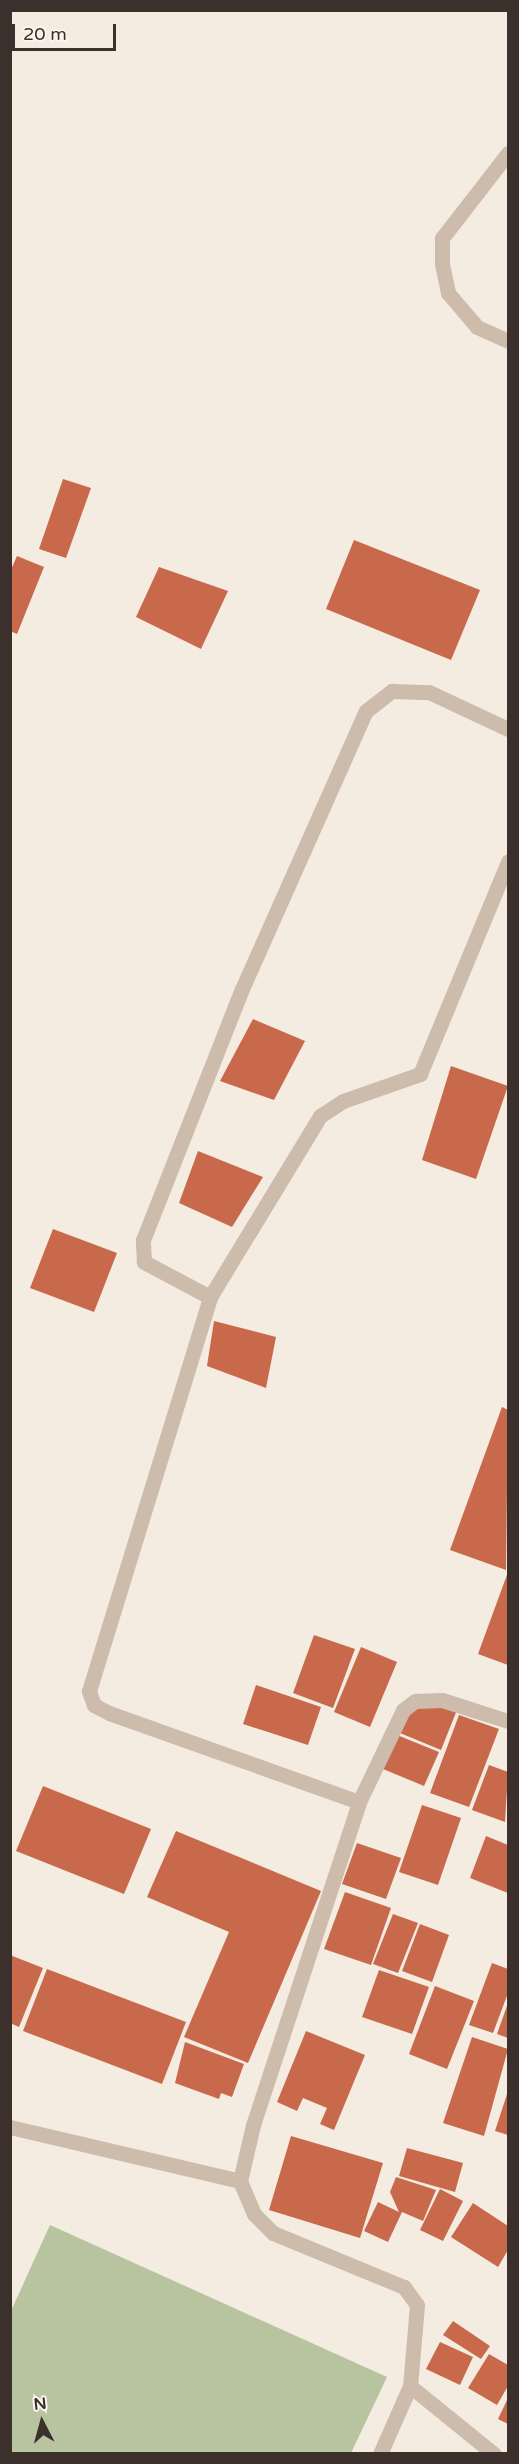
<!DOCTYPE html>
<html>
<head>
<meta charset="utf-8">
<style>
  body { margin:0 }
  #map { position:relative; width:519px; height:2464px; overflow:hidden; background:#f4ebe1; font-family:"Varela Round",sans-serif }
  div>[style] { position:absolute }
  .green>* { inset:0; background:#b8c4a0 }
  .building>* { inset:0; background:#c8694b }
  .minor>* { height:15px; margin:-7.5px; padding:0 7.5px; transform-origin:7.5px; border-radius:7.5px; background:#cdbbac }
  span { translate:-50% -50%; white-space:nowrap; text-align:center; line-height:1.15; -webkit-text-stroke:6px #fbf5ee; paint-order:stroke }
  .frame { position:absolute; inset:0; border:12px solid #3b302b; pointer-events:none }
  .north { position:absolute; left:12px; top:2392px; width:60px; height:60px; -webkit-text-stroke:4px #fbf5ee; paint-order:stroke; rotate:354deg; font-size:16px; font-weight:700; line-height:24px; text-align:center; color:#3b302b }
  .north::after { content:''; display:block; margin:auto; width:21px; height:27px; background:#3b302b; clip-path:polygon(50% 0,100% 100%,50% 72%,0 100%) }
  .scale { position:absolute; left:12px; top:24px; width:104px; height:27px; box-sizing:border-box; border:3px solid #3b302b; border-top:0; padding-left:8px; font-size:18px; line-height:21px; white-space:nowrap; color:#3b302b; -webkit-text-stroke:4px #fbf5ee; paint-order:stroke }
</style>
</head>
<body>
<div id="map">
  <div class="green">
    <i style="clip-path:polygon(50px 2225px,387px 2377px,351px 2453px,11px 2453px,11px 2311px)"></i>
  </div>
  <div class="building">
    <i style="clip-path:polygon(63px 479px,91px 488px,66px 558px,39px 549px)"></i>
    <i style="clip-path:polygon(354px 540px,480px 590px,451px 660px,326px 609px)"></i>
    <i style="clip-path:polygon(17px 556px,44px 567px,17px 634px,10px 631px,10px 572px)"></i>
    <i style="clip-path:polygon(159px 567px,228px 591px,201px 649px,136px 617px)"></i>
    <i style="clip-path:polygon(253px 1019px,305px 1041px,274px 1100px,220px 1081px)"></i>
    <i style="clip-path:polygon(451px 1066px,508px 1086px,476px 1179px,422px 1160px)"></i>
    <i style="clip-path:polygon(198px 1151px,263px 1177px,232px 1227px,179px 1203px)"></i>
    <i style="clip-path:polygon(53px 1229px,117px 1253px,94px 1312px,30px 1288px)"></i>
    <i style="clip-path:polygon(214px 1321px,276px 1337px,266px 1388px,207px 1366px)"></i>
    <i style="clip-path:polygon(502px 1407px,508px 1410px,506px 1570px,450px 1550px)"></i>
    <i style="clip-path:polygon(508px 1572px,508px 1665px,478px 1654px)"></i>
    <i style="clip-path:polygon(314px 1635px,355px 1649px,333px 1708px,293px 1693px)"></i>
    <i style="clip-path:polygon(361px 1647px,397px 1662px,370px 1727px,334px 1712px)"></i>
    <i style="clip-path:polygon(256px 1685px,321px 1707px,308px 1745px,243px 1724px)"></i>
    <i style="clip-path:polygon(423px 1703px,457px 1710px,441px 1750px,400px 1733px,411px 1710px)"></i>
    <i style="clip-path:polygon(459px 1715px,499px 1729px,469px 1807px,430px 1793px)"></i>
    <i style="clip-path:polygon(397px 1735px,439px 1752px,424px 1786px,383px 1769px)"></i>
    <i style="clip-path:polygon(489px 1765px,508px 1772px,505px 1822px,472px 1810px)"></i>
    <i style="clip-path:polygon(43px 1786px,151px 1829px,124px 1894px,16px 1851px)"></i>
    <i style="clip-path:polygon(422px 1805px,461px 1818px,438px 1885px,399px 1872px)"></i>
    <i style="clip-path:polygon(176px 1831px,321px 1891px,248px 2063px,184px 2037px,229px 1932px,147px 1897px)"></i>
    <i style="clip-path:polygon(486px 1836px,508px 1845px,508px 1893px,470px 1878px)"></i>
    <i style="clip-path:polygon(357px 1843px,401px 1858px,386px 1899px,342px 1884px)"></i>
    <i style="clip-path:polygon(345px 1892px,391px 1908px,371px 1965px,324px 1949px)"></i>
    <i style="clip-path:polygon(393px 1914px,418px 1923px,398px 1973px,373px 1964px)"></i>
    <i style="clip-path:polygon(420px 1924px,449px 1935px,432px 1982px,402px 1971px)"></i>
    <i style="clip-path:polygon(10px 1955px,43px 1968px,19px 2027px,10px 2023px)"></i>
    <i style="clip-path:polygon(492px 1963px,508px 1969px,508px 1993px,493px 2033px,469px 2025px)"></i>
    <i style="clip-path:polygon(47px 1969px,186px 2022px,162px 2084px,23px 2031px)"></i>
    <i style="clip-path:polygon(379px 1970px,429px 1987px,412px 2034px,362px 2017px)"></i>
    <i style="clip-path:polygon(435px 1986px,474px 2001px,447px 2069px,409px 2054px)"></i>
    <i style="clip-path:polygon(508px 2003px,508px 2038px,497px 2034px)"></i>
    <i style="clip-path:polygon(306px 2031px,365px 2055px,334px 2130px,320px 2124px,327px 2108px,303px 2098px,297px 2111px,277px 2102px)"></i>
    <i style="clip-path:polygon(472px 2037px,508px 2049px,484px 2136px,443px 2123px)"></i>
    <i style="clip-path:polygon(185px 2042px,244px 2064px,232px 2097px,221px 2093px,219px 2099px,175px 2083px)"></i>
    <i style="clip-path:polygon(508px 2091px,508px 2135px,495px 2131px)"></i>
    <i style="clip-path:polygon(291px 2136px,383px 2163px,360px 2238px,269px 2210px)"></i>
    <i style="clip-path:polygon(407px 2148px,463px 2163px,455px 2192px,399px 2176px)"></i>
    <i style="clip-path:polygon(396px 2177px,436px 2190px,423px 2221px,402px 2212px,388px 2242px,364px 2231px,378px 2202px,399px 2212px,390px 2192px)"></i>
    <i style="clip-path:polygon(440px 2189px,463px 2201px,443px 2241px,420px 2230px)"></i>
    <i style="clip-path:polygon(473px 2203px,508px 2226px,508px 2250px,498px 2267px,451px 2237px)"></i>
    <i style="clip-path:polygon(453px 2321px,490px 2346px,481px 2359px,443px 2335px)"></i>
    <i style="clip-path:polygon(440px 2342px,473px 2357px,460px 2385px,426px 2369px)"></i>
    <i style="clip-path:polygon(489px 2354px,508px 2365px,508px 2386px,497px 2405px,468px 2388px)"></i>
    <i style="clip-path:polygon(508px 2398px,508px 2424px,498px 2419px)"></i>
  </div>
  <div class="minor">
    <i style="left:508px;top:153px;width:108px;rotate:127.8deg"></i>
    <i style="left:442px;top:238px;width:26px;rotate:90deg"></i>
    <i style="left:442px;top:264px;width:30px;rotate:78deg"></i>
    <i style="left:448px;top:293px;width:45px;rotate:49.5deg"></i>
    <i style="left:477px;top:327px;width:34px;rotate:24deg"></i>
    <i style="left:210px;top:1297px;width:75px;rotate:-152.1deg"></i>
    <i style="left:144px;top:1262px;width:22px;rotate:-93deg"></i>
    <i style="left:143px;top:1240px;width:270px;rotate:-68.5deg"></i>
    <i style="left:242px;top:989px;width:304px;rotate:-66deg"></i>
    <i style="left:366px;top:711px;width:33px;rotate:-38deg"></i>
    <i style="left:392px;top:691px;width:37px;rotate:2deg"></i>
    <i style="left:429px;top:692px;width:87px;rotate:25.1deg"></i>
    <i style="left:359px;top:1802px;width:265px;rotate:-160.4deg"></i>
    <i style="left:109px;top:1713px;width:17px;rotate:-152deg"></i>
    <i style="left:94px;top:1705px;width:15px;rotate:-110deg"></i>
    <i style="left:89px;top:1691px;width:412px;rotate:-72.9deg"></i>
    <i style="left:210px;top:1297px;width:212px;rotate:-58.7deg"></i>
    <i style="left:320px;top:1116px;width:27px;rotate:-33deg"></i>
    <i style="left:343px;top:1101px;width:82px;rotate:-19.3deg"></i>
    <i style="left:420px;top:1074px;width:230px;rotate:-67.5deg"></i>
    <i style="left:10px;top:2127px;width:236px;rotate:13.2deg"></i>
    <i style="left:240px;top:2181px;width:57px;rotate:-76.9deg"></i>
    <i style="left:253px;top:2125px;width:340px;rotate:-71.8deg"></i>
    <i style="left:359px;top:1802px;width:102px;rotate:-64.4deg"></i>
    <i style="left:403px;top:1710px;width:15px;rotate:-37deg"></i>
    <i style="left:415px;top:1701px;width:27px;rotate:-2deg"></i>
    <i style="left:442px;top:1700px;width:69px;rotate:17.7deg"></i>
    <i style="left:240px;top:2181px;width:36px;rotate:67deg"></i>
    <i style="left:254px;top:2214px;width:27px;rotate:45deg"></i>
    <i style="left:273px;top:2233px;width:142px;rotate:22.4deg"></i>
    <i style="left:404px;top:2287px;width:22px;rotate:54deg"></i>
    <i style="left:417px;top:2305px;width:81px;rotate:94.9deg"></i>
    <i style="left:410px;top:2386px;width:108px;rotate:39deg"></i>
    <i style="left:380px;top:2454px;width:74px;rotate:-66.2deg"></i>
  </div>
  <div class="frame"></div>
  <div class="north">N</div>
  <div class="scale">20 m</div>
</div>
</body>
</html>
